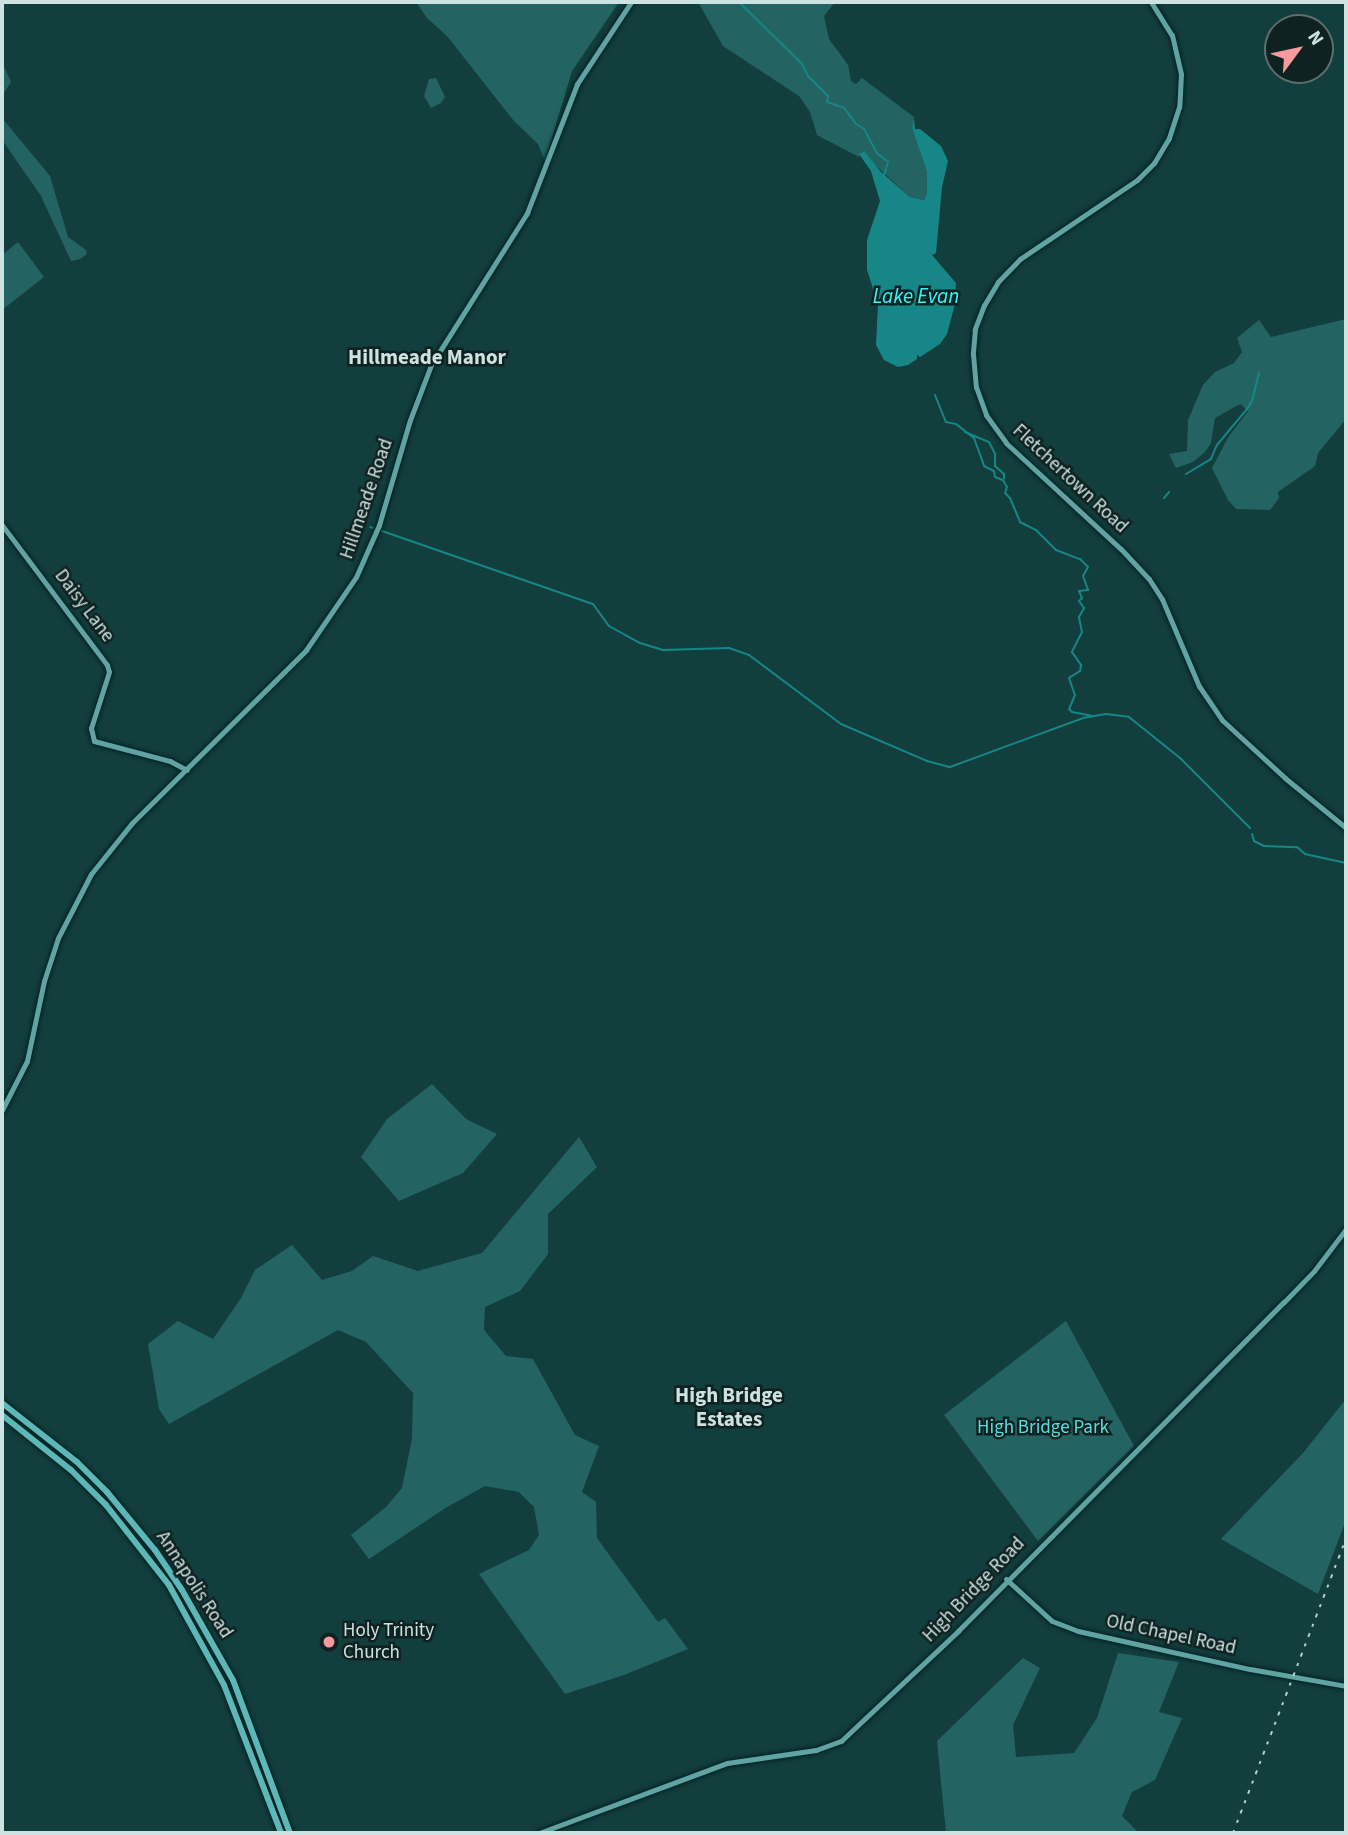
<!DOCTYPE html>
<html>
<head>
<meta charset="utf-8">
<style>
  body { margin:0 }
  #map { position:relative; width:1348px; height:1835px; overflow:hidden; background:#133e3e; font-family:"Source Sans 3",sans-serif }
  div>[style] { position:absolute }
  .green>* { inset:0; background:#236463 }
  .water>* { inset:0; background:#178686 }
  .stream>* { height:2px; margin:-1px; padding:0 1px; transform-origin:1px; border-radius:1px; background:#178686 }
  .roads { filter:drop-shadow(0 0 2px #032323) drop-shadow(0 0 2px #032323) }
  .secondary>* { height:5px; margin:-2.5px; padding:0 2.5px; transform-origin:2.5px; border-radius:2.5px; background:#60a3a2 }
  .primary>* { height:6px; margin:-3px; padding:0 3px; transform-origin:3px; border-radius:3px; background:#5cb7b6 }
  .rail>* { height:2px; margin-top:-1px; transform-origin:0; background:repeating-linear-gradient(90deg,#bad2d1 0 3.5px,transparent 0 10.5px) }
  .dots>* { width:19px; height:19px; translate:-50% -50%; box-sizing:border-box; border:4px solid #102121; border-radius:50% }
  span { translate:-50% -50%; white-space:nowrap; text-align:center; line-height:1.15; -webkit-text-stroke:5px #102121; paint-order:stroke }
  .street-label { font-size:19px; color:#cde3e2 }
  .park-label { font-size:19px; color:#5adfde }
  .poi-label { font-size:19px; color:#cde3e2 }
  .left { translate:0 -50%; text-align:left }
  .water-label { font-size:21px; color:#35f9f8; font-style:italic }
  .neighbourhood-label { font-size:21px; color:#cde3e2; font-weight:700 }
  .frame { position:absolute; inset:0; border:4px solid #cde3e2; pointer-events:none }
  .north { position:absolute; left:1264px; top:14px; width:70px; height:70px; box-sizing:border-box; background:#102121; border:2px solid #5c6f6e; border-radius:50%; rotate:57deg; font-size:19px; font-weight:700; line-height:28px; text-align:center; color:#cde3e2 }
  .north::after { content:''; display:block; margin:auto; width:24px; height:32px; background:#f59b9d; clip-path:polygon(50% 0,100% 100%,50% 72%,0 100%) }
</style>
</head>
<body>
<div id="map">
  <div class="green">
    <i style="clip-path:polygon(416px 2px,619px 2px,572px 71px,545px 161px,538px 144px,514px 121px,447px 36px,427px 18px)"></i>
    <i style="clip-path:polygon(698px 2px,835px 2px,824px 16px,829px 39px,848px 65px,851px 81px,856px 84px,862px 78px,914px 117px,912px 128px,927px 172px,927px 193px,924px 200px,910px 197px,861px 152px,859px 157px,817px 135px,810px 112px,799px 96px,723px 46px)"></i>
    <i style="clip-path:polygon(2px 62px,11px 82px,3px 94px,2px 118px,50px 176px,68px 237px,86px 250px,87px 254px,80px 259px,71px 261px,41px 196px,3px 141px,2px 138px)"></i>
    <i style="clip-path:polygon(436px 78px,445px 97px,441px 103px,431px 108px,424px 96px,429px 79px)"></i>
    <i style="clip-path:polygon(18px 242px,44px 277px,2px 310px,2px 255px)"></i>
    <i style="clip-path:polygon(1346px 319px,1346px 419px,1318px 453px,1315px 466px,1278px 492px,1279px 498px,1270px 510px,1236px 509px,1228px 500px,1212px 468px,1229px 436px,1248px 411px,1240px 404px,1215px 418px,1211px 443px,1205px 452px,1193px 462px,1176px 468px,1169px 454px,1187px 451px,1188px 420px,1203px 385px,1215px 372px,1234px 363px,1242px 352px,1237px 338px,1259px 320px,1271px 337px)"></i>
    <i style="clip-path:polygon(432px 1084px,466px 1119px,497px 1134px,463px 1173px,399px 1201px,361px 1157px,387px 1119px)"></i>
    <i style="clip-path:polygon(579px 1137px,597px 1167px,548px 1214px,548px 1254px,520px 1291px,485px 1307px,484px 1330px,506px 1356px,533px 1359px,575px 1435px,599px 1446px,582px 1492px,596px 1502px,597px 1538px,658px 1622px,665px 1618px,688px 1649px,624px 1675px,565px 1694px,479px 1574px,529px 1550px,539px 1535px,534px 1507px,519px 1492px,485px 1486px,447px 1507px,369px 1559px,351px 1535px,386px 1507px,402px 1488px,412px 1439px,413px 1393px,366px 1342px,338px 1330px,169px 1424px,159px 1409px,148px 1344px,178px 1321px,213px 1339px,241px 1298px,255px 1270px,292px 1245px,322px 1280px,352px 1271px,373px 1256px,418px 1271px,482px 1253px)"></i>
    <i style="clip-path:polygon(1066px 1321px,1134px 1446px,1038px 1541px,944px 1415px)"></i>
    <i style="clip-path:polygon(1346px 1399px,1346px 1520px,1318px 1594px,1221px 1539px,1303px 1453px)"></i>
    <i style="clip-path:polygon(1118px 1653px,1179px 1662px,1159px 1712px,1182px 1718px,1155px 1780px,1132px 1792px,1122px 1816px,1139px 1833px,946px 1833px,937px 1741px,1023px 1658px,1040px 1668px,1013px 1725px,1016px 1757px,1074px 1753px,1097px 1718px)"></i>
  </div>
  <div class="water">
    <i style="clip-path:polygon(914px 117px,915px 129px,920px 129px,941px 146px,948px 161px,942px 187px,936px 253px,932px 255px,956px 283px,955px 304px,947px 334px,940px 344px,920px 357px,917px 355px,917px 359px,908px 365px,898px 367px,884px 360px,876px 345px,878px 304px,867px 270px,867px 240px,880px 201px,871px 171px,859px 154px,864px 151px,881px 172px,910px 197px,924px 200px,927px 193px,927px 172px,912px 128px)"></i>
  </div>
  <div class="stream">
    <i style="left:739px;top:2px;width:88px;rotate:44.5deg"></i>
    <i style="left:802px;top:64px;width:13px;rotate:63deg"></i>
    <i style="left:808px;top:76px;width:28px;rotate:45deg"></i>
    <i style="left:828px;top:96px;width:6px;rotate:99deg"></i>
    <i style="left:827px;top:102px;width:18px;rotate:19deg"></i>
    <i style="left:844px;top:108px;width:20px;rotate:53deg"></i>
    <i style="left:856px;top:124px;width:9px;rotate:32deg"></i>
    <i style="left:864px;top:129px;width:27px;rotate:62deg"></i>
    <i style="left:877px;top:153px;width:14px;rotate:39deg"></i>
    <i style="left:888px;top:162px;width:14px;rotate:107deg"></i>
    <i style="left:935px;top:395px;width:29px;rotate:68deg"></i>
    <i style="left:946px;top:422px;width:10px;rotate:11deg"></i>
    <i style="left:956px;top:424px;width:23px;rotate:38deg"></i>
    <i style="left:974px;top:438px;width:30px;rotate:70deg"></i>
    <i style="left:984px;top:466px;width:11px;rotate:27deg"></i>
    <i style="left:994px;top:471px;width:6px;rotate:81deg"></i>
    <i style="left:995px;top:477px;width:9px;rotate:21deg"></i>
    <i style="left:1003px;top:480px;width:8px;rotate:60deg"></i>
    <i style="left:1007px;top:487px;width:6px;rotate:108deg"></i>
    <i style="left:1005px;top:493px;width:7px;rotate:45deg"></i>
    <i style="left:1010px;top:498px;width:26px;rotate:67deg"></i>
    <i style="left:1020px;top:522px;width:18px;rotate:27deg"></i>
    <i style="left:1036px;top:530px;width:28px;rotate:45deg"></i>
    <i style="left:1056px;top:550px;width:26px;rotate:21deg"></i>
    <i style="left:1080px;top:559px;width:11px;rotate:45deg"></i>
    <i style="left:1088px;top:567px;width:10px;rotate:119deg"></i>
    <i style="left:1083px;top:576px;width:15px;rotate:70deg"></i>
    <i style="left:1088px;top:590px;width:9px;rotate:174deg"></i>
    <i style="left:1079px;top:591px;width:8px;rotate:67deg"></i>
    <i style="left:1082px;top:598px;width:4px;rotate:135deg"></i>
    <i style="left:1079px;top:601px;width:9px;rotate:54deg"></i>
    <i style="left:1084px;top:608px;width:10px;rotate:119deg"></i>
    <i style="left:1079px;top:617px;width:15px;rotate:79deg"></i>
    <i style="left:1082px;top:632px;width:22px;rotate:117deg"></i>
    <i style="left:1072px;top:652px;width:16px;rotate:55deg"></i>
    <i style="left:1081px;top:665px;width:6px;rotate:99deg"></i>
    <i style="left:1080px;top:671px;width:13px;rotate:148deg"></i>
    <i style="left:1069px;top:678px;width:18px;rotate:71deg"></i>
    <i style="left:1075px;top:695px;width:15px;rotate:113deg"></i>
    <i style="left:1069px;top:709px;width:4px;rotate:45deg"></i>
    <i style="left:1072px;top:712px;width:20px;rotate:11deg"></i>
    <i style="left:965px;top:432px;width:26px;rotate:23deg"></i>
    <i style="left:989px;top:442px;width:13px;rotate:63deg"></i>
    <i style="left:995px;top:454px;width:12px;rotate:90deg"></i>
    <i style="left:995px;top:466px;width:12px;rotate:42deg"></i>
    <i style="left:1004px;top:474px;width:4px;rotate:90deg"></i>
    <i style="left:1186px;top:474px;width:29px;rotate:-31deg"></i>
    <i style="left:1211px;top:459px;width:15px;rotate:-67deg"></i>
    <i style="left:1217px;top:445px;width:47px;rotate:-50.2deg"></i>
    <i style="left:1247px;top:409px;width:9px;rotate:-58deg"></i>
    <i style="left:1252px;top:401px;width:29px;rotate:-76deg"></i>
    <i style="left:1164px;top:498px;width:8px;rotate:-50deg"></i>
    <i style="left:370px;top:527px;width:3px;rotate:18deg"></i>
    <i style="left:382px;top:531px;width:223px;rotate:19.1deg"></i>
    <i style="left:593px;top:604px;width:27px;rotate:54deg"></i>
    <i style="left:609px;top:626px;width:35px;rotate:29deg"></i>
    <i style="left:640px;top:643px;width:24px;rotate:17deg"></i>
    <i style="left:663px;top:650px;width:66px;rotate:-1.7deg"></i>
    <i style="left:729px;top:648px;width:21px;rotate:19deg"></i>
    <i style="left:749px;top:655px;width:115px;rotate:36.9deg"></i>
    <i style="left:841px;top:724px;width:94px;rotate:23.3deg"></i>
    <i style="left:927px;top:761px;width:24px;rotate:15deg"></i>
    <i style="left:950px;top:767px;width:142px;rotate:-20.2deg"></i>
    <i style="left:1083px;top:718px;width:23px;rotate:-10deg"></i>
    <i style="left:1106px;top:714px;width:23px;rotate:7deg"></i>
    <i style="left:1129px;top:717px;width:65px;rotate:38.8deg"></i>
    <i style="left:1180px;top:758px;width:99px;rotate:45deg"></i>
    <i style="left:1252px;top:834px;width:7px;rotate:74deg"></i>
    <i style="left:1254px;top:841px;width:11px;rotate:27deg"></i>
    <i style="left:1264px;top:846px;width:33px;rotate:2deg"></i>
    <i style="left:1297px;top:847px;width:11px;rotate:41deg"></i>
    <i style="left:1305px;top:854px;width:42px;rotate:12.4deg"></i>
  </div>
  <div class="roads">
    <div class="secondary">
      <i style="left:1151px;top:2px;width:39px;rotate:58deg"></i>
      <i style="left:1172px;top:35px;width:40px;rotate:77deg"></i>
      <i style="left:1181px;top:74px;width:33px;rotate:93deg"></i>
      <i style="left:1179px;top:107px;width:33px;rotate:108deg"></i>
      <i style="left:1169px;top:138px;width:29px;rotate:121deg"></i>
      <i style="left:1154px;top:163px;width:24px;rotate:135deg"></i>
      <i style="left:1137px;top:180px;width:141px;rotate:146deg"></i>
      <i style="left:1020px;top:259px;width:32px;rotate:134deg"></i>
      <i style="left:998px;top:282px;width:27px;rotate:121deg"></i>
      <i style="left:984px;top:305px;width:26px;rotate:111deg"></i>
      <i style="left:975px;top:329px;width:25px;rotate:95deg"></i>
      <i style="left:973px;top:354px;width:33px;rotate:85deg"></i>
      <i style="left:976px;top:387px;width:30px;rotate:70deg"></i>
      <i style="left:986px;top:415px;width:34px;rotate:54deg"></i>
      <i style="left:1006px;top:443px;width:156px;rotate:42.7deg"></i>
      <i style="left:1121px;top:549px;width:41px;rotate:47deg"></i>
      <i style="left:1149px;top:579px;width:24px;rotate:57deg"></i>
      <i style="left:1162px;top:599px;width:95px;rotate:67deg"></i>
      <i style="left:1199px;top:686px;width:41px;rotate:55.9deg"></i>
      <i style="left:1222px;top:720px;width:86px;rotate:42.6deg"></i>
      <i style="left:1285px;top:778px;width:79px;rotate:39.3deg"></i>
      <i style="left:2px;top:525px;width:175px;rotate:53.1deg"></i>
      <i style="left:107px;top:665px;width:7px;rotate:74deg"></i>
      <i style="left:109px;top:672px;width:59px;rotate:107.8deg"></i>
      <i style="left:91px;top:728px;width:13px;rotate:77deg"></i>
      <i style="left:94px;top:741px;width:79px;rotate:14.7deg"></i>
      <i style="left:170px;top:761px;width:19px;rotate:28deg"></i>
      <i style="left:2px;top:1110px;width:55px;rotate:-63deg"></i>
      <i style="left:27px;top:1061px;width:82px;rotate:-78deg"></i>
      <i style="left:44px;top:981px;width:45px;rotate:-72deg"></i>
      <i style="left:58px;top:938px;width:72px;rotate:-62.7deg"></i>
      <i style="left:91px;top:874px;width:65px;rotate:-51.2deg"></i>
      <i style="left:132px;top:823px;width:245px;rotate:-44.8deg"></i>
      <i style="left:306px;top:650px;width:88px;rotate:-55.6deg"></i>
      <i style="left:356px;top:577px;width:57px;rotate:-66.1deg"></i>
      <i style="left:379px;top:525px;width:109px;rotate:-73.6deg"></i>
      <i style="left:410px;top:420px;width:59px;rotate:-69.1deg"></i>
      <i style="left:431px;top:365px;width:180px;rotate:-57.7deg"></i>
      <i style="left:527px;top:213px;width:138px;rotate:-68.8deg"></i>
      <i style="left:577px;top:84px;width:98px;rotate:-56.6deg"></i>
      <i style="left:1006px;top:1579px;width:62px;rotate:42.4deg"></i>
      <i style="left:1052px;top:1621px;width:28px;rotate:21deg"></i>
      <i style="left:1078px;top:1631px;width:176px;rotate:12.5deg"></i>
      <i style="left:1250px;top:1669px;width:97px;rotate:10deg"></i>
      <i style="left:539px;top:1833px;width:201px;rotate:-20.4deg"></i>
      <i style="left:727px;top:1763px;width:90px;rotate:-8.3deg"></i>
      <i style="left:816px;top:1750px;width:27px;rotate:-20deg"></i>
      <i style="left:841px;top:1741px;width:161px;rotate:-43.2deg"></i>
      <i style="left:958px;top:1631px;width:463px;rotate:-45.3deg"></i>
      <i style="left:1284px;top:1302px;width:43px;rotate:-45.9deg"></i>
      <i style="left:1314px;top:1271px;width:53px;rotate:-52.7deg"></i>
    </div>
    <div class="primary">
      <i style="left:2px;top:1403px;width:95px;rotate:38.2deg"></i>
      <i style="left:77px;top:1462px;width:42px;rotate:45deg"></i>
      <i style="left:107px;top:1492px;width:75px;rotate:50.4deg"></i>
      <i style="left:155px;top:1550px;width:48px;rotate:56deg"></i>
      <i style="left:182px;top:1590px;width:103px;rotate:60.5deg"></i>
      <i style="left:233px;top:1680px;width:163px;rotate:69.6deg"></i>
      <i style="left:2px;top:1415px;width:88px;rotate:38.6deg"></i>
      <i style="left:71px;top:1470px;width:49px;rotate:45deg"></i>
      <i style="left:106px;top:1505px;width:102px;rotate:51.8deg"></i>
      <i style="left:169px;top:1585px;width:114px;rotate:61.2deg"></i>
      <i style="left:224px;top:1685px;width:159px;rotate:68.9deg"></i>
    </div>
  </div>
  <div class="rail">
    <i style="left:1233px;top:1833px;width:316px;rotate:-69deg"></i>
  </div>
  <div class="dots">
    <i style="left:329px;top:1642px;background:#f59b9d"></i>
  </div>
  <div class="street-label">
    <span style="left:1070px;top:479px;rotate:43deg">Fletchertown Road</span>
    <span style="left:367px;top:499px;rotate:-71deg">Hillmeade Road</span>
    <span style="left:84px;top:606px;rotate:53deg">Daisy Lane</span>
    <span style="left:194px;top:1585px;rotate:57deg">Annapolis Road</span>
    <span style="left:974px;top:1590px;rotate:-46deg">High Bridge Road</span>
    <span style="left:1171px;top:1635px;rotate:12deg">Old Chapel Road</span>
  </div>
  <div class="park-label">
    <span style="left:1043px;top:1428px">High Bridge Park</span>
  </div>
  <div class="poi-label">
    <span class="left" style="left:343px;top:1642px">Holy Trinity<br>Church</span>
  </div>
  <div class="water-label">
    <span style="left:916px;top:296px">Lake Evan</span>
  </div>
  <div class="neighbourhood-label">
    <span style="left:427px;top:357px">Hillmeade Manor</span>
    <span style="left:729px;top:1407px">High Bridge<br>Estates</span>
  </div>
  <div class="frame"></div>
  <div class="north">N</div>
</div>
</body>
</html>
